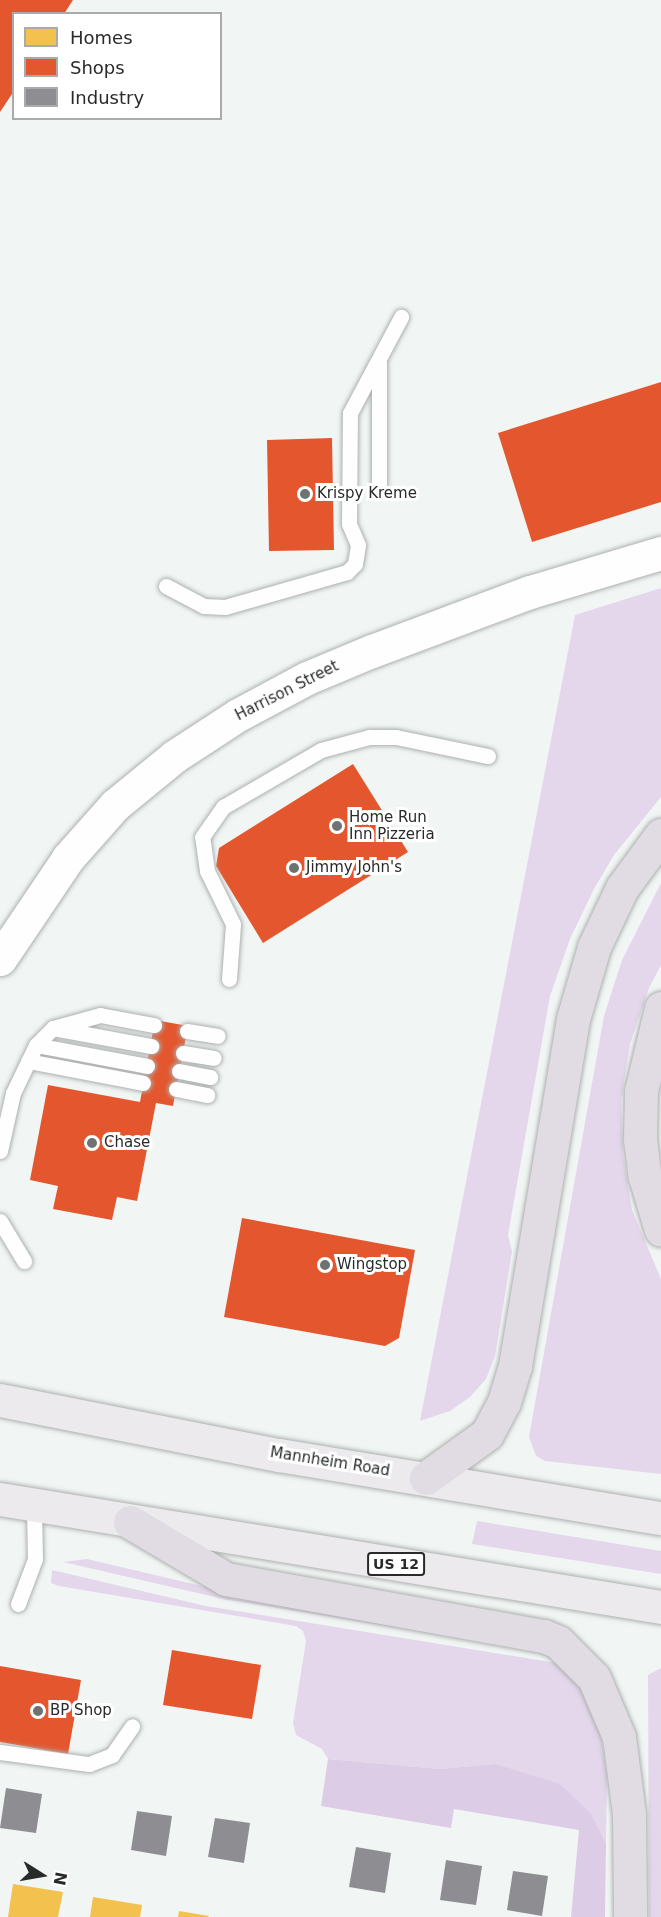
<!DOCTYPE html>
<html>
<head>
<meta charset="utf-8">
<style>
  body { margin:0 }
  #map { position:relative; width:661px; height:1917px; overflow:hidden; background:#f1f6f4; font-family:"DejaVu Sans",sans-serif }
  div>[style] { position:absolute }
  .green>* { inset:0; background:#e4d7ec }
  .forest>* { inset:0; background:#dccce5 }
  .homes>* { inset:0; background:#f2c14e }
  .shops>* { inset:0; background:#e4572e }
  .industry>* { inset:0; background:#8d8d92 }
  .roads { filter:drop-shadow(0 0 2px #adb0af) drop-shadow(0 0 2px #adb0af) }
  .service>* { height:15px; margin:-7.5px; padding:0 7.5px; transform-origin:7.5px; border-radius:7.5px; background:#fdfefd }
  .secondary>* { height:33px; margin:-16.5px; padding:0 16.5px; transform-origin:16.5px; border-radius:16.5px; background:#fdfefd }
  .primary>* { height:33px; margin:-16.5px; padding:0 16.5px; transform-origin:16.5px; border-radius:16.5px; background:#eceaed }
  .motorway>* { height:33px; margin:-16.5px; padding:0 16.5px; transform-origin:16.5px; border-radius:16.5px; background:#e1dce4 }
  .dots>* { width:16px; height:16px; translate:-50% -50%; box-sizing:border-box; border:3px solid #fff; border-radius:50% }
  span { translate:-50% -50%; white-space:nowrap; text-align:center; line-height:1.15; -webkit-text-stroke:6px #fff; paint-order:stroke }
  .shield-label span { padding:2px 4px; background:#fff; border:2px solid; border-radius:4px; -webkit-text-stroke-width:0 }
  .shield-label { font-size:14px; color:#282b2a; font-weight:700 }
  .poi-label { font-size:15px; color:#282b2a }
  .left { translate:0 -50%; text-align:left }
  .street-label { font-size:15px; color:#282b2a }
  .legend { position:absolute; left:12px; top:12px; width:210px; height:108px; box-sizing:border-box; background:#fff; border:2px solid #a9aaaa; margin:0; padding:8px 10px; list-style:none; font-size:18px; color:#282b2a }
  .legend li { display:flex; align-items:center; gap:12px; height:30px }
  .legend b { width:30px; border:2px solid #a9aaaa }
  .north { position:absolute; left:12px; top:1845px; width:60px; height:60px; -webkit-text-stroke:4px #fff; paint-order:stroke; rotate:101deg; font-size:16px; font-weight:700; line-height:24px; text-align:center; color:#282b2a }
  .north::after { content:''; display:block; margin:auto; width:21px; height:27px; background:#282b2a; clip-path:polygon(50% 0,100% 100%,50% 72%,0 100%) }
</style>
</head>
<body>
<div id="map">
  <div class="green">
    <i style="clip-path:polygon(661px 588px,661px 797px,614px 855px,594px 889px,570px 939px,550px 996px,508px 1235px,512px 1251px,495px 1356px,486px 1379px,470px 1397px,450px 1411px,420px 1421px,575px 615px)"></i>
    <i style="clip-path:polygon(661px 883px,661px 965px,649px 988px,630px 1044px,621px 1101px,623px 1156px,632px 1210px,661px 1279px,661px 1474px,545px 1461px,536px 1456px,529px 1437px,604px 1016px,622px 960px)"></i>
    <i style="clip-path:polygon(477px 1521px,661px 1551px,661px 1574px,472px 1544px)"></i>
    <i style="clip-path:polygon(87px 1559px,223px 1591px,552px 1653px,228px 1600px,63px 1562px)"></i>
    <i style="clip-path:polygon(52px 1570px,206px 1606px,563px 1664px,586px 1695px,600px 1731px,607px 1775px,606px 1843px,592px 1815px,495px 1764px,440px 1769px,328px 1759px,322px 1749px,296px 1735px,293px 1723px,306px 1641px,303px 1631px,296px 1626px,59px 1586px,51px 1583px)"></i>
    <i style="clip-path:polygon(661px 1668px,661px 1917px,649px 1917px,648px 1675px)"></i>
  </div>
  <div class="forest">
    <i style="clip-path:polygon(328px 1759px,440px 1769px,495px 1764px,560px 1784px,592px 1815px,606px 1843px,605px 1917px,571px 1917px,579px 1830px,454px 1809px,451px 1828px,321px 1806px)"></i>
  </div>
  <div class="homes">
    <i style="clip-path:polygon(13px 1884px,63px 1892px,58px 1917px,8px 1917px)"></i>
    <i style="clip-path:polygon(93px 1897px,142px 1905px,140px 1917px,90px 1917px)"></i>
    <i style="clip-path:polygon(179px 1911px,209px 1916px,208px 1917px,178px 1917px)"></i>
  </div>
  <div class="shops">
    <i style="clip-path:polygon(0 0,73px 0,64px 14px,14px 14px,14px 91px,0 112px)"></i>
    <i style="clip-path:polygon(661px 382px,661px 502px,532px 542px,498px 433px)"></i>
    <i style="clip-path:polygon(332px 438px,334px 550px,269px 551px,267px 440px)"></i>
    <i style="clip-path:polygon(353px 764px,408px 852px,263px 943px,216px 866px,219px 848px)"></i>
    <i style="clip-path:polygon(155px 1020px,188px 1026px,173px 1106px,156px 1103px,137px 1201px,117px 1197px,112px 1220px,53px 1209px,58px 1186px,30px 1180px,48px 1085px,140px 1102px)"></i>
    <i style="clip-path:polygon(242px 1218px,415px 1250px,399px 1338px,385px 1346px,224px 1317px)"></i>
    <i style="clip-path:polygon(172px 1650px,261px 1665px,252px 1719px,163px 1705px)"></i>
    <i style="clip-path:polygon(0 1666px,81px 1680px,68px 1754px,0 1742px)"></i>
  </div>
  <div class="industry">
    <i style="clip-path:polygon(6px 1788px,42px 1794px,36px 1833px,0 1828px)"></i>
    <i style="clip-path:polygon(137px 1811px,172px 1816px,166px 1856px,131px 1850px)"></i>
    <i style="clip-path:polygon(215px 1818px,250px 1823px,244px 1863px,208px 1857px)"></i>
    <i style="clip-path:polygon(356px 1847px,391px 1853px,385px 1893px,349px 1887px)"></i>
    <i style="clip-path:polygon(446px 1860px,482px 1866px,476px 1905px,440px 1900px)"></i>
    <i style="clip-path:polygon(513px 1871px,548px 1876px,542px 1916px,507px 1910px)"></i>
  </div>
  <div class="roads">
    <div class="service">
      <i style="left:379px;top:363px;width:123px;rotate:90deg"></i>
      <i style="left:166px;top:586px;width:43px;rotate:27.8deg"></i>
      <i style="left:204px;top:606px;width:21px;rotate:3deg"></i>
      <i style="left:225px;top:607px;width:127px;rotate:-16deg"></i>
      <i style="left:347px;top:572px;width:11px;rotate:-45deg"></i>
      <i style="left:355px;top:564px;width:19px;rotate:-81deg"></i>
      <i style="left:358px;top:545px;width:23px;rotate:-113deg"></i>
      <i style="left:349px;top:524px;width:111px;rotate:-89.5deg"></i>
      <i style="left:350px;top:413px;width:109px;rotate:-62deg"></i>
      <i style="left:229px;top:979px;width:55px;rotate:-85.8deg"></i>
      <i style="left:233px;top:924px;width:59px;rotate:-116.1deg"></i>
      <i style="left:207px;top:871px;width:34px;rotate:-98deg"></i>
      <i style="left:202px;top:837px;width:37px;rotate:-55deg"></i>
      <i style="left:223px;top:807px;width:113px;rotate:-30.2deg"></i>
      <i style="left:321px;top:750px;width:50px;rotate:-15.2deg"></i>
      <i style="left:369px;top:737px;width:27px"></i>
      <i style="left:396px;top:737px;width:94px;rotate:11.7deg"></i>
      <i style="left:53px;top:1028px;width:100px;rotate:10.4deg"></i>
      <i style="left:187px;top:1031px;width:31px;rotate:9deg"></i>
      <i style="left:36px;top:1045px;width:113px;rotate:10.7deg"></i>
      <i style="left:183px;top:1053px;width:31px;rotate:9deg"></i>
      <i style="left:28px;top:1061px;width:117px;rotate:10.8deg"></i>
      <i style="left:179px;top:1071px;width:32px;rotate:11deg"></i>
      <i style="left:176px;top:1089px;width:32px;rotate:11deg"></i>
      <i style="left:0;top:1151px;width:59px;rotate:-77.4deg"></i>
      <i style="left:13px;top:1093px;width:53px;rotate:-64.4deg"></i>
      <i style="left:36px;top:1045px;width:24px;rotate:-45deg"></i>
      <i style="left:53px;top:1028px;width:49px;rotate:-15.5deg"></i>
      <i style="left:100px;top:1015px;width:55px;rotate:10.5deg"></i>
      <i style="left:0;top:1221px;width:47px;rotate:59deg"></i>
      <i style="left:18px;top:1604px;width:48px;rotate:-69.3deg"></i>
      <i style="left:35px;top:1559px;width:54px;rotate:-91.1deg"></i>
      <i style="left:0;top:1752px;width:90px;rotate:7.7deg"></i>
      <i style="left:89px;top:1764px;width:25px;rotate:-21deg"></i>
      <i style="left:112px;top:1755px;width:35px;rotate:-55deg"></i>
    </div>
    <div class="secondary">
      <i style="left:0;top:959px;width:122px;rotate:-56deg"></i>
      <i style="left:68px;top:858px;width:71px;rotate:-48.4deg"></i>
      <i style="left:115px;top:805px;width:77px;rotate:-39.2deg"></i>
      <i style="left:175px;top:756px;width:75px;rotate:-33.1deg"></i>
      <i style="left:238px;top:715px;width:78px;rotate:-28.2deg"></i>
      <i style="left:307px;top:678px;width:70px;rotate:-22.6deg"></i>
      <i style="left:372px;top:651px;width:169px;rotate:-20.5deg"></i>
      <i style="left:530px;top:592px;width:137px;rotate:-16.6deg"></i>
    </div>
    <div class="primary">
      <i style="left:0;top:1400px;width:284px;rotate:11.2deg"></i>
      <i style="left:279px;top:1455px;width:387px;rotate:9.4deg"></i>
      <i style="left:0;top:1499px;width:670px;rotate:9.28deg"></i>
    </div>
    <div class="motorway">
      <i style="left:661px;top:1008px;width:85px;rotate:103.5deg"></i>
      <i style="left:641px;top:1091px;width:48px;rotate:91.2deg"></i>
      <i style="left:640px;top:1139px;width:38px;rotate:83deg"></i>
      <i style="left:645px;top:1177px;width:55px;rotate:73.2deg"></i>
      <i style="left:426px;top:1478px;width:75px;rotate:-35.8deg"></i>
      <i style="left:487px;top:1434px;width:36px;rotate:-62deg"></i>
      <i style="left:504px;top:1402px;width:38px;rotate:-73deg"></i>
      <i style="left:515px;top:1366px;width:352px;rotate:-80.5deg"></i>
      <i style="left:573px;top:1019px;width:75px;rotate:-73.7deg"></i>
      <i style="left:594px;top:947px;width:65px;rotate:-64.6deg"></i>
      <i style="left:622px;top:888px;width:66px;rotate:-53.7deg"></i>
      <i style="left:130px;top:1522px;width:112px;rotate:30.7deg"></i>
      <i style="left:226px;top:1579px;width:323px;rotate:10.2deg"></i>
      <i style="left:544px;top:1636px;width:15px;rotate:23deg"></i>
      <i style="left:558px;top:1642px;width:51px;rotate:45deg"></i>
      <i style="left:594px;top:1678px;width:64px;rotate:67deg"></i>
      <i style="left:619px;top:1737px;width:78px;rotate:82.6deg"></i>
      <i style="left:629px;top:1814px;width:103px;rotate:89.4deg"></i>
    </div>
  </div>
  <div class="dots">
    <i style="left:305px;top:494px;background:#6e7271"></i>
    <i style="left:337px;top:826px;background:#6e7271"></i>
    <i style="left:294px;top:868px;background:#6e7271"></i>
    <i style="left:92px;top:1143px;background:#6e7271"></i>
    <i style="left:325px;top:1265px;background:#6e7271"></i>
    <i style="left:38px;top:1711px;background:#6e7271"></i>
  </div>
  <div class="shield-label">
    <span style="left:396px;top:1564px">US 12</span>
  </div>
  <div class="poi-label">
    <span class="left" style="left:317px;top:494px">Krispy Kreme</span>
    <span class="left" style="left:349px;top:826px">Home Run<br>Inn Pizzeria</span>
    <span class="left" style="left:306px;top:868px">Jimmy John's</span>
    <span class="left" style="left:104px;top:1143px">Chase</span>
    <span class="left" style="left:337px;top:1265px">Wingstop</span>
    <span class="left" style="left:50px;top:1711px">BP Shop</span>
  </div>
  <div class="street-label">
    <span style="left:287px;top:691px;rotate:-27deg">Harrison Street</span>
    <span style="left:330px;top:1462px;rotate:9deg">Mannheim Road</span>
  </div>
  <ul class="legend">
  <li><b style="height:16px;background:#f2c14e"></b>Homes</li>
  <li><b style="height:16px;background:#e4572e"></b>Shops</li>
  <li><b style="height:16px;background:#8d8d92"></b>Industry</li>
  </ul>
  <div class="north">N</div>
</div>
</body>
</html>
